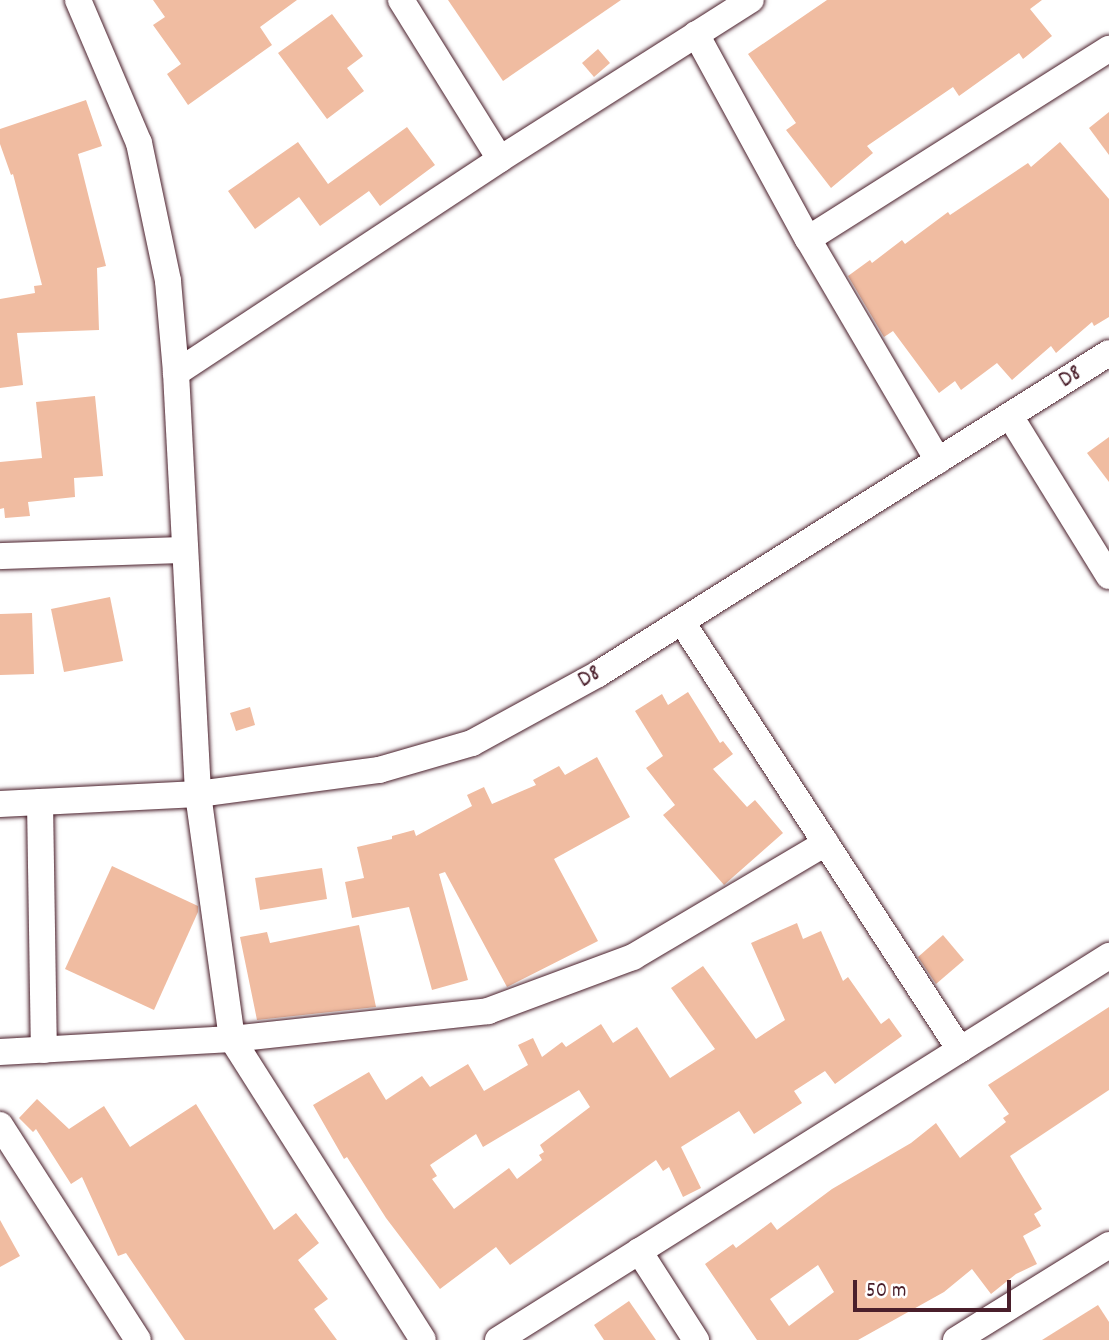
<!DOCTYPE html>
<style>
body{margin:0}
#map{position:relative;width:1109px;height:1340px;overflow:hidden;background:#fff;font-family:Dekko,sans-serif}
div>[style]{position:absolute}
.building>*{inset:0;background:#f0bca1}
.roads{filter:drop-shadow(0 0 2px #4a1f2b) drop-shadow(0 0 2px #4a1f2b)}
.minor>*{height:26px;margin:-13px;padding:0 13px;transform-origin:13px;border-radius:13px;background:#fff}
span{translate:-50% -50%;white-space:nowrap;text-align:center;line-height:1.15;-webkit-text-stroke:5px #fff;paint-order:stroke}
.street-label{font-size:24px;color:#4a1f2b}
.scale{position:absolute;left:853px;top:1280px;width:158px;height:32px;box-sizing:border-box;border:4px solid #4a1f2b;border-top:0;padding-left:9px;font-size:21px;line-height:24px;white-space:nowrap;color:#4a1f2b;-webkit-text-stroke:5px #fff;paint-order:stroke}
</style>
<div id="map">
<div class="building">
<i style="clip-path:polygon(153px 0,297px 0,260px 27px,272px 45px,188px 105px,167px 74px,181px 64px,153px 25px,165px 17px)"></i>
<i style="clip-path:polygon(448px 0,621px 0,503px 81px)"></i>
<i style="clip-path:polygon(827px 0,1042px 0,1030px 9px,1052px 36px,1023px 59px,1019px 53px,959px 96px,953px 87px,867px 146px,873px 153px,831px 188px,786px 130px,796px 123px,748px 54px)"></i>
<i style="clip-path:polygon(332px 14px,363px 56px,347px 68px,364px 91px,327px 119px,278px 53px)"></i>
<i style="clip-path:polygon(598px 49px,610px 63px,594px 77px,582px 63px)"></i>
<i style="clip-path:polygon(86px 100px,102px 146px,78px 154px,106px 266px,97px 268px,99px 330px,17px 333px,23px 385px,0 388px,0 299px,35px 293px,34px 286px,42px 285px,13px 174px,11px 175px,0 144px,0 129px)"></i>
<i style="clip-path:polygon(1109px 112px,1109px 155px,1089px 128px)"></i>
<i style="clip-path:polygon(407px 127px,435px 165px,380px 206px,369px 191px,320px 226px,299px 197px,255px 229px,228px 191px,298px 142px,328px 184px)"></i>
<i style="clip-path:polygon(1060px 142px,1109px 199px,1109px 317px,1094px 326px,1092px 322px,1056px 353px,1051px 346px,1012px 380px,997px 363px,961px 390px,955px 381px,939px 393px,893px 331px,884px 337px,848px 276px,870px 260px,872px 263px,902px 240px,905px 244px,948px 212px,950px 215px,1028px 163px,1031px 167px)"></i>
<i style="clip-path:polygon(95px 396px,103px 476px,74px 478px,75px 497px,28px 502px,30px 516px,5px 518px,4px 508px,0 509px,0 462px,42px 458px,36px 402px)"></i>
<i style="clip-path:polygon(1109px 437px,1109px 482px,1087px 453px)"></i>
<i style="clip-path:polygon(110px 597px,123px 661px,64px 672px,51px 609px)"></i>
<i style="clip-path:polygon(32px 613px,34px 674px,0 675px,0 614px)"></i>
<i style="clip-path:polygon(688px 692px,720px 743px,723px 741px,733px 754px,713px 769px,747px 807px,755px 800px,783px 833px,724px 885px,663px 815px,675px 805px,646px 768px,663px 756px,635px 711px,662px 694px,668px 705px)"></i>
<i style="clip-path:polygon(250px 707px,255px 725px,236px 731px,230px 713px)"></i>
<i style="clip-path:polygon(597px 757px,630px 817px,554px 859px,598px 941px,507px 987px,445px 872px,439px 874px,468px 980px,432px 990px,409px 907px,352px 918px,345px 882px,364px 878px,357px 847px,392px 839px,392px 836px,414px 830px,416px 836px,472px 806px,467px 795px,484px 787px,492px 804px,536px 785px,533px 780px,559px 766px,565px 775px)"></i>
<i style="clip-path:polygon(112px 866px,198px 906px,198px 912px,154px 1010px,65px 969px)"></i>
<i style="clip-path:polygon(322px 868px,327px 899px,260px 910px,255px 878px)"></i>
<i style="clip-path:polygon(evenodd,797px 923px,803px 939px,821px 931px,843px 981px,848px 977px,881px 1024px,889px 1018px,902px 1036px,835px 1084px,825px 1071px,794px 1091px,802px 1103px,754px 1134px,739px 1111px,681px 1147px,701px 1188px,683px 1197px,669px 1167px,663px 1171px,656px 1160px,510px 1265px,496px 1247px,440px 1289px,386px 1218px,347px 1157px,344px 1159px,313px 1105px,369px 1072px,386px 1100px,422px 1076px,430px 1087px,468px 1064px,484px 1091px,528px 1065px,518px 1045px,533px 1038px,542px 1057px,562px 1042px,566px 1047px,601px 1024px,613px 1043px,637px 1027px,670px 1078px,715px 1049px,671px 988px,703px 966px,756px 1039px,785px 1020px,751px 943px,797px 923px,579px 1090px,590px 1107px,540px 1145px,544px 1152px,539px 1155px,542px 1160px,517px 1179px,509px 1168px,454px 1209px,432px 1179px,437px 1176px,430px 1165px,476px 1134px,483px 1147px,579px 1090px)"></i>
<i style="clip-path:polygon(359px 925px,376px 1007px,257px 1020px,240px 937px,267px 932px,270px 943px)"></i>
<i style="clip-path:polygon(943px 935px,964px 960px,936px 984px,918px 957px)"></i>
<i style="clip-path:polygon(evenodd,1109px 1007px,1109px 1090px,1010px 1156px,1042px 1209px,1034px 1214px,1041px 1226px,1023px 1236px,1037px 1264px,1016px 1274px,991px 1294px,972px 1269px,944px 1292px,858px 1340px,757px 1340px,705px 1264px,733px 1244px,736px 1248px,771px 1222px,777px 1230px,832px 1189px,911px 1143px,936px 1123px,960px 1158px,1006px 1122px,1003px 1118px,1009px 1114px,988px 1085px,1109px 1007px,818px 1265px,834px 1292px,789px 1326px,770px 1299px,818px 1265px)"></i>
<i style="clip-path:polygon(37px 1099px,69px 1129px,104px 1106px,130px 1147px,196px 1104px,274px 1230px,296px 1213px,319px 1243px,298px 1260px,328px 1299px,314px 1309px,337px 1340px,185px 1340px,126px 1253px,118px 1256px,82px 1177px,71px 1184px,36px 1129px,33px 1132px,19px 1118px)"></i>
<i style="clip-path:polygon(0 1220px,20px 1256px,0 1267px)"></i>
<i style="clip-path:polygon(629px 1301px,656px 1340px,604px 1340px,594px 1325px)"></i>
<i style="clip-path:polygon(1098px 1305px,1109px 1322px,1109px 1340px,1042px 1340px)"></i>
</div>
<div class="roads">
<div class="minor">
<i style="left:78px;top:0;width:155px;rotate:66.9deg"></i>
<i style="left:139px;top:143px;width:141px;rotate:78.1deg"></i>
<i style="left:168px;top:281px;width:92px;rotate:85deg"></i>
<i style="left:176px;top:373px;width:422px;rotate:87deg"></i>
<i style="left:198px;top:794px;width:247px;rotate:82.1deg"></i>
<i style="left:232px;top:1039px;width:356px;rotate:57.6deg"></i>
<i style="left:401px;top:0;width:187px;rotate:58.1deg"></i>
<i style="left:696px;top:34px;width:234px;rotate:61.4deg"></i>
<i style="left:808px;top:239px;width:356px;rotate:-32.3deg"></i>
<i style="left:808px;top:239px;width:257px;rotate:59.6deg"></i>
<i style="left:176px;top:373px;width:388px;rotate:-33.4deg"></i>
<i style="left:500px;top:159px;width:297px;rotate:-32.4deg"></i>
<i style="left:1010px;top:416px;width:188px;rotate:58.3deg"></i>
<i style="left:0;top:556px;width:184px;rotate:-1.9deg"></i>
<i style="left:682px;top:622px;width:510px;rotate:56.99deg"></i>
<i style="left:40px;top:802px;width:248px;rotate:89.1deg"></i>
<i style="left:0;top:804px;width:198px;rotate:-2.9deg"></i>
<i style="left:198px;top:794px;width:183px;rotate:-7.6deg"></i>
<i style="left:379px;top:770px;width:97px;rotate:-16.2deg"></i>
<i style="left:472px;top:743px;width:144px;rotate:-28.7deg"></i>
<i style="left:598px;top:674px;width:603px;rotate:-32.14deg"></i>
<i style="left:0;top:1052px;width:232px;rotate:-3.2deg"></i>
<i style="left:232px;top:1039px;width:258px;rotate:-6.2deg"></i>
<i style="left:488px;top:1011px;width:155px;rotate:-20.4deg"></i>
<i style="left:633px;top:957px;width:224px;rotate:-30.6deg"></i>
<i style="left:0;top:1125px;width:255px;rotate:57.3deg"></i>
<i style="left:639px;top:1251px;width:106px;rotate:57.4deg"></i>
<i style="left:498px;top:1340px;width:722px;rotate:-32.15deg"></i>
<i style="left:956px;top:1340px;width:180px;rotate:-31.8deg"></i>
</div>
</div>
<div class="street-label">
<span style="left:1071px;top:378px;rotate:-32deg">D8</span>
<span style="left:590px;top:678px;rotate:-30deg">D8</span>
</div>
<div class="scale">50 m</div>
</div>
